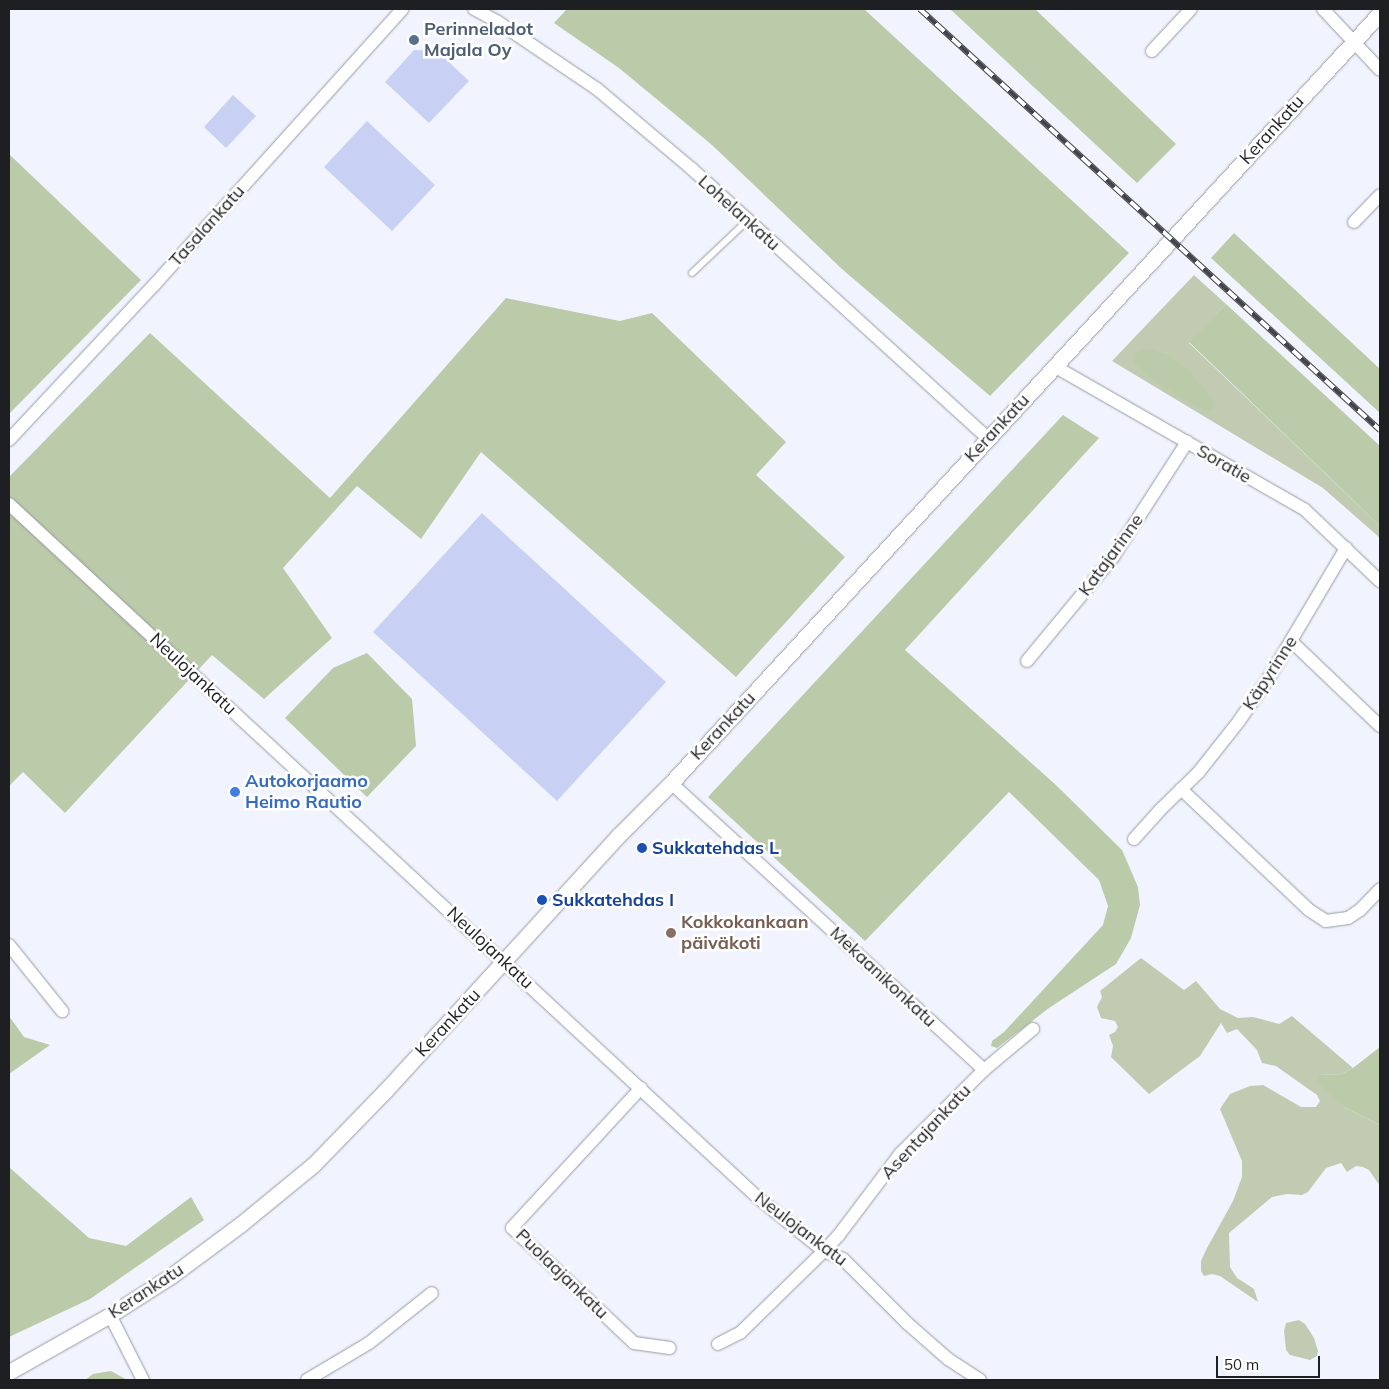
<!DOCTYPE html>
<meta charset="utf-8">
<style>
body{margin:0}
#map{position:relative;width:1389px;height:1389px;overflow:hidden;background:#f1f4fe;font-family:Mulish,sans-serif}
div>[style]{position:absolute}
.green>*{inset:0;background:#c0cbb2}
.forest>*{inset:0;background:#bbcaa8}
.building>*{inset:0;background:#c8d1f3}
.roads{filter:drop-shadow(0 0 1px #9799a3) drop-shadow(0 0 1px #9799a3)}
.service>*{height:6px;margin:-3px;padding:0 3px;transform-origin:3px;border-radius:3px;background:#fff}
.minor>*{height:12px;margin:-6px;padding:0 6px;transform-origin:6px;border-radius:6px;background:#fff}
.tertiary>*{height:15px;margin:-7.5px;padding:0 7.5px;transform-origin:7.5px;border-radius:7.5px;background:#fff}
.rail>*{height:5.5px;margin-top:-2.75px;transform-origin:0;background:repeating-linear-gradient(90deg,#fff 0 11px,#424449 0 22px);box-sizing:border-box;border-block:1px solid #424449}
.dots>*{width:14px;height:14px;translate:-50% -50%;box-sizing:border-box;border:2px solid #fff;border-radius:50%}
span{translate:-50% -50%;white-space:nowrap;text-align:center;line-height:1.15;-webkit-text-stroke:5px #fff;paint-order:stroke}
.service-label{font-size:18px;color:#4e5e75;font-weight:700}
.left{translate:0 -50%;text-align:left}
.street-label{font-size:18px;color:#1e1f23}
.shop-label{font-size:18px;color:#366cbe;font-weight:700}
.transit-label{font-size:18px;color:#164399;font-weight:700}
.education-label{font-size:18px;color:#785e54;font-weight:700}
.frame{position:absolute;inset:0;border:10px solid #1e1f23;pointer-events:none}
.scale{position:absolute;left:1216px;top:1356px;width:104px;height:22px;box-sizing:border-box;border:2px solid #1e1f23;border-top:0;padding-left:6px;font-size:15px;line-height:18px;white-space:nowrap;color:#1e1f23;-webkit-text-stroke:4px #fff;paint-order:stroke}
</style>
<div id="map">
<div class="green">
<i style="clip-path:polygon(1194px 275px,1226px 304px,1189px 343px,1380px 526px,1380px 538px,1323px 488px,1112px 361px)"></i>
<i style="clip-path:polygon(1141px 958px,1184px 990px,1196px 981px,1220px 1009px,1238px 1018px,1253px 1017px,1279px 1024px,1292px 1016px,1353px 1068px,1342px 1074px,1319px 1075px,1344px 1107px,1380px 1125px,1380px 1186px,1369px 1170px,1363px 1167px,1356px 1166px,1347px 1172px,1341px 1163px,1326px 1168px,1308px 1192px,1302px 1195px,1287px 1194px,1272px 1197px,1229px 1233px,1230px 1267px,1237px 1278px,1254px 1289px,1258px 1302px,1220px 1276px,1212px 1274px,1204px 1276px,1201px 1271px,1201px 1261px,1207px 1248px,1233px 1201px,1242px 1177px,1242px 1161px,1220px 1109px,1230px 1094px,1250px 1086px,1263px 1085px,1301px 1107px,1316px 1107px,1320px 1101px,1317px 1095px,1276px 1066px,1262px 1063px,1257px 1050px,1237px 1029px,1227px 1033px,1221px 1023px,1200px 1056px,1149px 1094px,1111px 1057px,1113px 1046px,1109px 1035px,1115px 1032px,1118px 1027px,1115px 1021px,1101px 1018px,1097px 1007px,1102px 997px,1100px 991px)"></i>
<i style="clip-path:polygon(1299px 1320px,1305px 1324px,1314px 1338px,1318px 1351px,1317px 1356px,1310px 1360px,1290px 1355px,1286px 1350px,1284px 1331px,1286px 1323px)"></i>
</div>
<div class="forest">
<i style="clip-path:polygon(567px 9px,864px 9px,1129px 253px,990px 396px,842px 269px,712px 145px,619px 68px,554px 23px)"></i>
<i style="clip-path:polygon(950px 9px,1035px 9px,1176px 144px,1137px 183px)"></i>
<i style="clip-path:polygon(9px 154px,141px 280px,9px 414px)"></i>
<i style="clip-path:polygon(1234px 233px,1380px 369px,1380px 413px,1211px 258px)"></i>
<i style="clip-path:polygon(506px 298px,620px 321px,652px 313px,786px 442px,756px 475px,845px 557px,736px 677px,481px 452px,421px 539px,357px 486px,283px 568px,332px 638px,264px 699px,212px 655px,65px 813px,23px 772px,9px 786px,9px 477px,150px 333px,330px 498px)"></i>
<i style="clip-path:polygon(1226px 304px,1380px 446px,1380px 526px,1189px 342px)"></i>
<i style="clip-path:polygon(1145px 348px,1169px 355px,1188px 370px,1213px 399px,1215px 409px,1207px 411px,1183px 399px,1146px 375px,1134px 362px,1135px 353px)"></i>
<i style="clip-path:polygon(1063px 415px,1099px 438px,905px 650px,1057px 786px,1122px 850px,1138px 887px,1140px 905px,1131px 938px,1116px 964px,1049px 1008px,997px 1048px,991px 1046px,992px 1041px,1004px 1032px,1103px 925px,1108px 906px,1099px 880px,1009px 792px,865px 941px,708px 797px)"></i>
<i style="clip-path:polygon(367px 653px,412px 699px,416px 746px,367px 797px,285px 718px,333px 668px)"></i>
<i style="clip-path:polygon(9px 1016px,24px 1037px,50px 1045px,9px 1074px)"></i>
<i style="clip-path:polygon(1380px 1047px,1380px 1125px,1344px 1107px,1316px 1081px,1319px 1075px,1342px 1074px,1353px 1068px)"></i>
<i style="clip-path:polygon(9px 1167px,89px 1238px,126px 1246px,191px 1197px,204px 1220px,90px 1299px,9px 1337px)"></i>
<i style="clip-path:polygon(111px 1371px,127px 1380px,85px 1380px,93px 1374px)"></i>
</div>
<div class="building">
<i style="clip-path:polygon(414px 50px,437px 51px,469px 81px,429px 123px,385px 82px)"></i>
<i style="clip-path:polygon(233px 95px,256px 116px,226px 148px,204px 127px)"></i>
<i style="clip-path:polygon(367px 121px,435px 185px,392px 231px,324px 167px)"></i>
<i style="clip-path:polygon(482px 513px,666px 682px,557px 801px,373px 632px)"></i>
</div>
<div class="roads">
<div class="service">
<i style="left:692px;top:273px;width:77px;rotate:-43.4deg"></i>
</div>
<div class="minor">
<i style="left:474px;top:9px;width:27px;rotate:28deg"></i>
<i style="left:498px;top:22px;width:120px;rotate:34.1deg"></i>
<i style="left:597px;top:89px;width:124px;rotate:40.1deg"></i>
<i style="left:692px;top:169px;width:400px;rotate:42.3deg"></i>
<i style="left:1323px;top:9px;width:83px;rotate:46.9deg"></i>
<i style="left:1152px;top:51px;width:57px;rotate:-47.1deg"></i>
<i style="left:1354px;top:222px;width:37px;rotate:-46deg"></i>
<i style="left:1054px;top:366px;width:288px;rotate:29.8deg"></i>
<i style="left:1304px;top:509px;width:105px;rotate:43.5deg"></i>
<i style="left:9px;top:440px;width:214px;rotate:-46.9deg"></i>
<i style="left:155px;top:284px;width:370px;rotate:-48deg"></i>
<i style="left:9px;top:504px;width:1020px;rotate:42.81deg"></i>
<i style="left:757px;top:1197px;width:86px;rotate:38.9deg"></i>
<i style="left:824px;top:1251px;width:21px;rotate:23deg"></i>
<i style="left:843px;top:1259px;width:91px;rotate:45deg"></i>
<i style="left:907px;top:1323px;width:55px;rotate:41.3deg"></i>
<i style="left:948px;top:1359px;width:38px;rotate:33deg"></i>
<i style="left:1291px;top:641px;width:123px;rotate:43.7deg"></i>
<i style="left:1027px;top:661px;width:135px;rotate:-50.4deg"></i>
<i style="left:1113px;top:557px;width:137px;rotate:-57.2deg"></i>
<i style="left:671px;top:783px;width:425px;rotate:42.5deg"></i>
<i style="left:1181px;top:789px;width:176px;rotate:43.4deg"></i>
<i style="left:1309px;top:910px;width:20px;rotate:33deg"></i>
<i style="left:1326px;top:921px;width:22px;rotate:-8deg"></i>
<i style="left:1348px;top:918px;width:14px;rotate:-34deg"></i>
<i style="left:1360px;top:910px;width:29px;rotate:-46deg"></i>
<i style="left:1134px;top:839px;width:38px;rotate:-48deg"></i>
<i style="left:1159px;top:811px;width:54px;rotate:-44.3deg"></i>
<i style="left:1198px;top:773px;width:66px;rotate:-51.7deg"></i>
<i style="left:1239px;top:721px;width:55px;rotate:-55.4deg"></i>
<i style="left:1270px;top:676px;width:149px;rotate:-59.3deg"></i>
<i style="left:9px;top:945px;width:85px;rotate:51.2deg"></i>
<i style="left:641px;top:1088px;width:190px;rotate:132.7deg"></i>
<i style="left:512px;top:1228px;width:168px;rotate:43.3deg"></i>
<i style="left:634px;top:1343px;width:36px;rotate:8deg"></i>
<i style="left:110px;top:1315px;width:73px;rotate:63.1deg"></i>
<i style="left:718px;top:1344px;width:25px;rotate:-27deg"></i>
<i style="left:740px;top:1333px;width:117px;rotate:-44.3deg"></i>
<i style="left:824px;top:1251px;width:21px;rotate:-47deg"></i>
<i style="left:838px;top:1236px;width:103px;rotate:-52.9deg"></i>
<i style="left:900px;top:1154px;width:119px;rotate:-45deg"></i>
<i style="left:984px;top:1070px;width:64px;rotate:-39.9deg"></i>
<i style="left:307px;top:1380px;width:72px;rotate:-30.8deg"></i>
<i style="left:369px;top:1343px;width:80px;rotate:-38.4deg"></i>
</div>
<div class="tertiary">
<i style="left:9px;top:1372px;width:116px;rotate:-29.4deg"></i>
<i style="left:110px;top:1315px;width:72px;rotate:-32.6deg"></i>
<i style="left:171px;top:1276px;width:87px;rotate:-36.6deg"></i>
<i style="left:241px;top:1224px;width:94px;rotate:-39.4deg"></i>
<i style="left:314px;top:1164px;width:103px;rotate:-45.8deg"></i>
<i style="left:386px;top:1090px;width:344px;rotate:-47.6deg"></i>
<i style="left:618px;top:836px;width:75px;rotate:-45deg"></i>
<i style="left:671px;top:783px;width:1047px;rotate:-47.36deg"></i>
</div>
</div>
<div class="rail">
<i style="left:920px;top:9px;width:624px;rotate:42.47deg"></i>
</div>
<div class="dots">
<i style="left:414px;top:40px;background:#5c6f8a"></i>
<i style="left:235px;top:792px;background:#3f7fe0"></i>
<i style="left:642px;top:848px;background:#1a4fb4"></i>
<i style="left:542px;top:900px;background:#1a4fb4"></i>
<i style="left:671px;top:933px;background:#8d6e63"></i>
</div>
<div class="service-label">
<span class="left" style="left:424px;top:40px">Perinneladot<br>Majala Oy</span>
</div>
<div class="street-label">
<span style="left:1272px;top:130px;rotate:-48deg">Kerankatu</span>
<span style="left:739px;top:213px;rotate:42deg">Lohelankatu</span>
<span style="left:207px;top:226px;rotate:-48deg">Tasalankatu</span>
<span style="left:997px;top:428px;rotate:-47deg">Kerankatu</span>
<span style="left:1224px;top:464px;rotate:30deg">Soratie</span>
<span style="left:1111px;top:555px;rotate:-54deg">Katajarinne</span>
<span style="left:1270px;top:673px;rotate:-57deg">Käpyrinne</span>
<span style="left:193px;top:674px;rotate:43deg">Neulojankatu</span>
<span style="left:723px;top:726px;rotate:-47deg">Kerankatu</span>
<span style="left:490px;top:948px;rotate:43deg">Neulojankatu</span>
<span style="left:883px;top:977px;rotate:43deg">Mekaanikonkatu</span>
<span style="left:448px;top:1023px;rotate:-47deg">Kerankatu</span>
<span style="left:926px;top:1132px;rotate:-47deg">Asentajankatu</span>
<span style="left:801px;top:1229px;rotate:37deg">Neulojankatu</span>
<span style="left:562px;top:1274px;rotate:44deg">Puolaajankatu</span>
<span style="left:146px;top:1291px;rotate:-33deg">Kerankatu</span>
</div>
<div class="shop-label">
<span class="left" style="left:245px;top:792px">Autokorjaamo<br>Heimo Rautio</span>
</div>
<div class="transit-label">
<span class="left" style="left:652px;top:848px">Sukkatehdas L</span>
<span class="left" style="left:552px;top:900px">Sukkatehdas I</span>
</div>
<div class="education-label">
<span class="left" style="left:681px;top:933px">Kokkokankaan<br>päiväkoti</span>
</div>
<div class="frame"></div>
<div class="scale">50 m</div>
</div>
